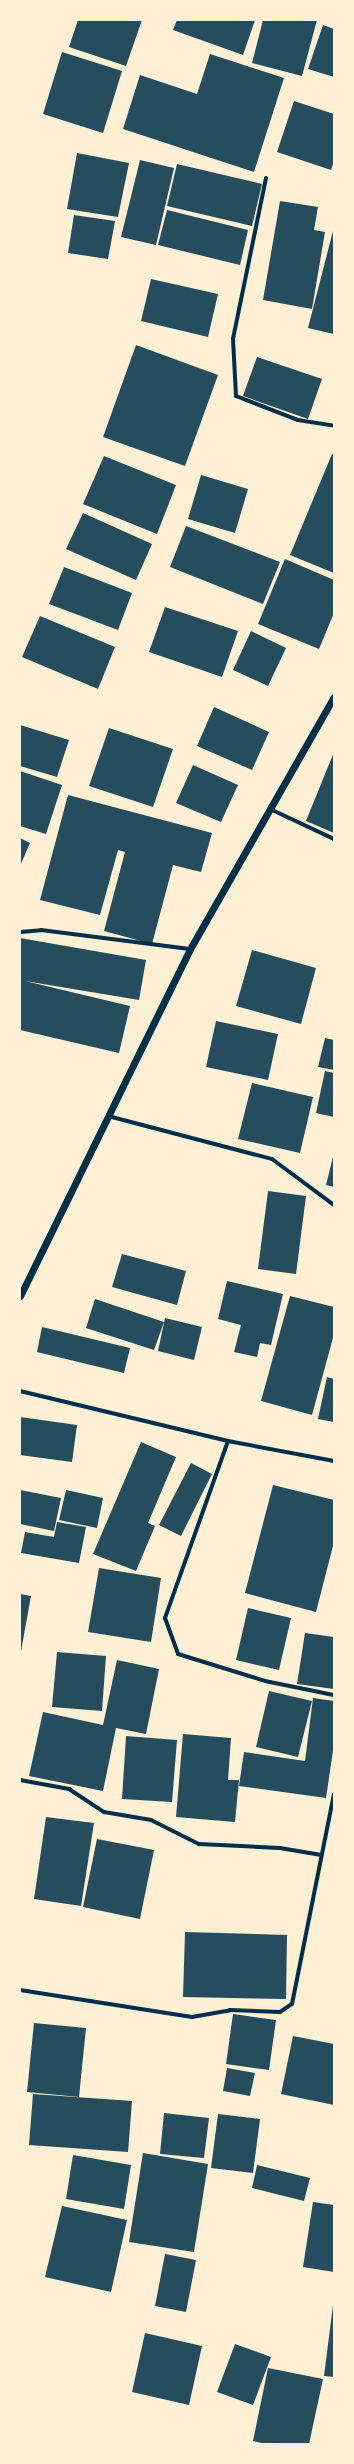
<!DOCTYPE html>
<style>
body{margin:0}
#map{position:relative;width:354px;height:2464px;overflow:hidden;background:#fdf0d5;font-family:"Nunito Sans",sans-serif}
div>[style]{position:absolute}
.building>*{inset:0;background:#264d5e}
.minor>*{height:4px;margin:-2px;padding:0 2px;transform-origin:2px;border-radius:2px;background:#003049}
.tertiary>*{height:7px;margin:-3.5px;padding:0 3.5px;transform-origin:3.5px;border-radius:3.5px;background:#003049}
span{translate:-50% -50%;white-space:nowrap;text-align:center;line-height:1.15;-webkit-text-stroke:4px #fdf0d5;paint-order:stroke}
.frame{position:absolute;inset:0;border:21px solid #fdf0d5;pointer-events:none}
</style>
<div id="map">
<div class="building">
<i style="clip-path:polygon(78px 20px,142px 20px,126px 66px,69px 47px)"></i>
<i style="clip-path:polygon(177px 20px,255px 20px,243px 55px,173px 30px)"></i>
<i style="clip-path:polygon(263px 20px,317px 20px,302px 76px,252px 63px)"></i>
<i style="clip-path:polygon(323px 25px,334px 29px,334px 77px,308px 69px)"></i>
<i style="clip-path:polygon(62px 52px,122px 71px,103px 133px,43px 114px)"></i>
<i style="clip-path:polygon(210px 54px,284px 78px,254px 172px,123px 129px,140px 75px,197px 94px)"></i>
<i style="clip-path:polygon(294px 101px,334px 114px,334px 161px,331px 170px,277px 152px)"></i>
<i style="clip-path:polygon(77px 153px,129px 163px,118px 217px,67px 209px)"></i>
<i style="clip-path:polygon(140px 160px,174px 168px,156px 245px,121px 237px)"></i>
<i style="clip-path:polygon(177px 164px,262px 184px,252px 226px,167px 206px)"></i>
<i style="clip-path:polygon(280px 201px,318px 207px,314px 230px,325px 232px,312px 309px,263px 300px)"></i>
<i style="clip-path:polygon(167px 210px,248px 230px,240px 265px,158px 245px)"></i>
<i style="clip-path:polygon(74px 215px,115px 221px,108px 259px,68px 253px)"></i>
<i style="clip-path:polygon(333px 231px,334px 231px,334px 334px,308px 328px)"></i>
<i style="clip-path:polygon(151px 279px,218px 294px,208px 337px,141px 321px)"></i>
<i style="clip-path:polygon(136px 345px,218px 375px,185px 466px,103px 437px)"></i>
<i style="clip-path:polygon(257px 357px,322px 379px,308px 419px,243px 396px)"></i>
<i style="clip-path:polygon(332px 454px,334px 455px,334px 573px,290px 555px)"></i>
<i style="clip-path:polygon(104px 456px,176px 485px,157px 534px,83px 504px)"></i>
<i style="clip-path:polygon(201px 475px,248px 489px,235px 533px,188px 519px)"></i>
<i style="clip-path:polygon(83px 513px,152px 544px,136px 580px,66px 549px)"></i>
<i style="clip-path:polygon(186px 526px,280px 562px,263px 604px,170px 567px)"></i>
<i style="clip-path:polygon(285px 559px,334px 580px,334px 613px,319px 649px,258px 624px)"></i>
<i style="clip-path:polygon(64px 567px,132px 593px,118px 630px,49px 604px)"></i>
<i style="clip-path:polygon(165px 607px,238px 631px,222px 677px,149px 652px)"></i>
<i style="clip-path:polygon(40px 616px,115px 647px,98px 689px,22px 657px)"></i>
<i style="clip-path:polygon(251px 631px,286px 648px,268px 686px,233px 670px)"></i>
<i style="clip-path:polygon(214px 707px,269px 732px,252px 770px,197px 746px)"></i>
<i style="clip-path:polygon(20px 725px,69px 740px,57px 777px,20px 766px)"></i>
<i style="clip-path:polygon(109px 728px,173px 749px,153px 807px,89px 786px)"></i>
<i style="clip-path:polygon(334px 752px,334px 833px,306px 821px)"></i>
<i style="clip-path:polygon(193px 765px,238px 785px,221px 822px,176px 803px)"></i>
<i style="clip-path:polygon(20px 771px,62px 785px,46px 834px,20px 826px)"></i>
<i style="clip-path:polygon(68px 795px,212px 833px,201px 872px,173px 865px,152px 944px,104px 931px,125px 852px,118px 850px,100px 915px,40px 900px)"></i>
<i style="clip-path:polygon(20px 838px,30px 843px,20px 866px)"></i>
<i style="clip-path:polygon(20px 938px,146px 960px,139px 1000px,25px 981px,130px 1006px,119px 1053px,20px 1030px)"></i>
<i style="clip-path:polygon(252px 950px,316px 968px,301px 1024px,236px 1006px)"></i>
<i style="clip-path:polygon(216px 1021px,278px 1034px,268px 1080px,206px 1067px)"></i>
<i style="clip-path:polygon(325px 1038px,334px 1040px,334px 1070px,318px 1067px)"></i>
<i style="clip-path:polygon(325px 1071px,334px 1073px,334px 1117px,316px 1113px)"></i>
<i style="clip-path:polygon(252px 1083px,313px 1097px,300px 1153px,238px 1139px)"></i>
<i style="clip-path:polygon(334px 1153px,334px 1187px,326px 1185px)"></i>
<i style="clip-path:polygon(268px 1191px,306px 1196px,296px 1274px,258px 1269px)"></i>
<i style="clip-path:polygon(122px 1254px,186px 1271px,177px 1305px,112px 1287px)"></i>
<i style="clip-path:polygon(227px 1281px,283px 1294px,271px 1345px,260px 1343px,257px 1357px,234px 1352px,241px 1325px,218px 1319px)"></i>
<i style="clip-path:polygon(290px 1296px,334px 1307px,334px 1334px,312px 1415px,261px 1401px)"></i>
<i style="clip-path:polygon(95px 1299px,164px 1322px,154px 1350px,86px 1328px)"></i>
<i style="clip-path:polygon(165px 1318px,202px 1327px,194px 1360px,158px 1351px)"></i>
<i style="clip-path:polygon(42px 1327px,130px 1348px,124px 1373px,37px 1352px)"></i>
<i style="clip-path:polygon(327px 1377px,334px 1379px,334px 1422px,318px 1419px)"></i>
<i style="clip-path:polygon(20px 1417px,77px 1425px,72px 1462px,20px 1455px)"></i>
<i style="clip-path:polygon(141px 1442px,176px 1457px,148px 1523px,155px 1526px,136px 1571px,93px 1554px)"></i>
<i style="clip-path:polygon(191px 1463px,212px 1474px,181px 1536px,159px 1525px)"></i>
<i style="clip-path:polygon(273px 1485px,334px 1500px,334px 1542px,316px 1612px,245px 1593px)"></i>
<i style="clip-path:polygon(20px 1490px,61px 1498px,54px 1531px,20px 1524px)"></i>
<i style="clip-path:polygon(66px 1490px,103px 1498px,97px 1528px,59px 1520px)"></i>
<i style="clip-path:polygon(57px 1522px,86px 1527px,79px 1563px,21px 1553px,25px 1532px,54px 1537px)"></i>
<i style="clip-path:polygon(99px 1568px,161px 1578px,151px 1642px,88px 1632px)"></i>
<i style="clip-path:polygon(20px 1594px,31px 1596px,21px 1651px,20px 1651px)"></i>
<i style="clip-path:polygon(248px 1608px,291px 1618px,279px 1670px,236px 1660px)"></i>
<i style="clip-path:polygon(305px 1633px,334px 1637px,334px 1689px,297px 1684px)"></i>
<i style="clip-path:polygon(57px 1652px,106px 1656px,102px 1711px,52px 1707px)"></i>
<i style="clip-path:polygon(117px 1660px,159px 1669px,146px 1734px,116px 1728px,103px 1791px,29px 1776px,43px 1712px,103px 1725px)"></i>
<i style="clip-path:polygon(269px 1691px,312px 1701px,298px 1757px,256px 1747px)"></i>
<i style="clip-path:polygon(313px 1698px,334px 1701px,334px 1744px,326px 1798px,239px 1786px,244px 1752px,305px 1761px)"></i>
<i style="clip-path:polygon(183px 1734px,231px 1738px,228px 1780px,239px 1780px,235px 1822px,176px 1817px)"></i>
<i style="clip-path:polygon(126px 1736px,177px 1740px,172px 1802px,122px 1799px)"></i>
<i style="clip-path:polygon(46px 1817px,94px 1823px,81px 1906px,34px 1899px)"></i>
<i style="clip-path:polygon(97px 1839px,154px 1850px,140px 1919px,83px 1907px)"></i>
<i style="clip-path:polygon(185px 1932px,287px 1935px,286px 1999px,183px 1997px)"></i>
<i style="clip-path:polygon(233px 2014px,276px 2020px,269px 2070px,226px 2064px)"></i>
<i style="clip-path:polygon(34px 2023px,86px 2028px,79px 2097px,27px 2092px)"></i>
<i style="clip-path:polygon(293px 2036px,334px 2044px,334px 2105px,281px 2094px)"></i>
<i style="clip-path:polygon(227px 2068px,255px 2073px,250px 2096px,223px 2091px)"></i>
<i style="clip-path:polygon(33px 2094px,132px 2101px,128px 2152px,29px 2145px)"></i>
<i style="clip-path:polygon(164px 2113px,209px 2118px,204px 2158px,160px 2154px)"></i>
<i style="clip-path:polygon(218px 2114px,260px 2119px,253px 2173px,211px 2168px)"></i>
<i style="clip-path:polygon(143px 2153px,208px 2164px,194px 2252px,129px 2242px)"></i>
<i style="clip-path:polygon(73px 2155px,131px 2165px,124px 2209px,66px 2199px)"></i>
<i style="clip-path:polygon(257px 2165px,310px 2178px,304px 2201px,252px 2188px)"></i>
<i style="clip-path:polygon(313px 2202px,334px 2205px,334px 2272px,303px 2267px)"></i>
<i style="clip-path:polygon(62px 2206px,127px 2220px,111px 2292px,45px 2277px)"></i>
<i style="clip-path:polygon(165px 2254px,196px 2260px,186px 2312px,155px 2306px)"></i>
<i style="clip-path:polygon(333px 2305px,334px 2305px,334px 2377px,324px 2376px)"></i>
<i style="clip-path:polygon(145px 2333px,202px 2346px,189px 2405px,132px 2392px)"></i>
<i style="clip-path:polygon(235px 2344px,271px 2357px,253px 2405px,217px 2392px)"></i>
<i style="clip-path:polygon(268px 2368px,323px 2379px,309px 2444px,266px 2444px,253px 2441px)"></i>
</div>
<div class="minor">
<i style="left:266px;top:178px;width:164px;rotate:101.6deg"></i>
<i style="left:233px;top:339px;width:57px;rotate:87deg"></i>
<i style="left:236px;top:396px;width:66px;rotate:21.2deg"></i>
<i style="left:298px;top:420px;width:36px;rotate:9deg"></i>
<i style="left:270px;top:809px;width:71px;rotate:25.1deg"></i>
<i style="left:20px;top:932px;width:21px;rotate:-5deg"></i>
<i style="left:41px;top:930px;width:150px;rotate:7.3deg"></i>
<i style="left:108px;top:1116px;width:170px;rotate:14.7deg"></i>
<i style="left:272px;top:1159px;width:77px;rotate:36.6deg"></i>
<i style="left:20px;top:1391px;width:214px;rotate:13.5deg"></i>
<i style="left:228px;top:1441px;width:108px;rotate:10.7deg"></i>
<i style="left:228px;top:1441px;width:188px;rotate:109.6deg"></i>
<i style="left:165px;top:1618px;width:38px;rotate:70deg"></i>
<i style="left:178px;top:1654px;width:91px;rotate:17.2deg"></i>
<i style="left:265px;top:1681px;width:70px;rotate:11.5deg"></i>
<i style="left:20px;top:1780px;width:50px;rotate:10.4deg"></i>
<i style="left:69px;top:1789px;width:42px;rotate:33.3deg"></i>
<i style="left:104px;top:1812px;width:48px;rotate:9.7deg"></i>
<i style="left:151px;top:1820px;width:54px;rotate:26.6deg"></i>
<i style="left:199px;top:1844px;width:81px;rotate:2.8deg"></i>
<i style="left:280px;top:1848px;width:42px;rotate:9.7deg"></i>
<i style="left:20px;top:1990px;width:174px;rotate:8.9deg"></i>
<i style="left:192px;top:2017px;width:39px;rotate:-10deg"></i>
<i style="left:230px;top:2010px;width:50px;rotate:2.3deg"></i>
<i style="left:280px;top:2012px;width:14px;rotate:-34deg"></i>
<i style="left:292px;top:2004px;width:214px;rotate:-78.7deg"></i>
</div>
<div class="tertiary">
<i style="left:20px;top:1296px;width:386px;rotate:-63.9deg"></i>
<i style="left:190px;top:949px;width:290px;rotate:-60.3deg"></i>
</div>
<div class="frame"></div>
</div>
